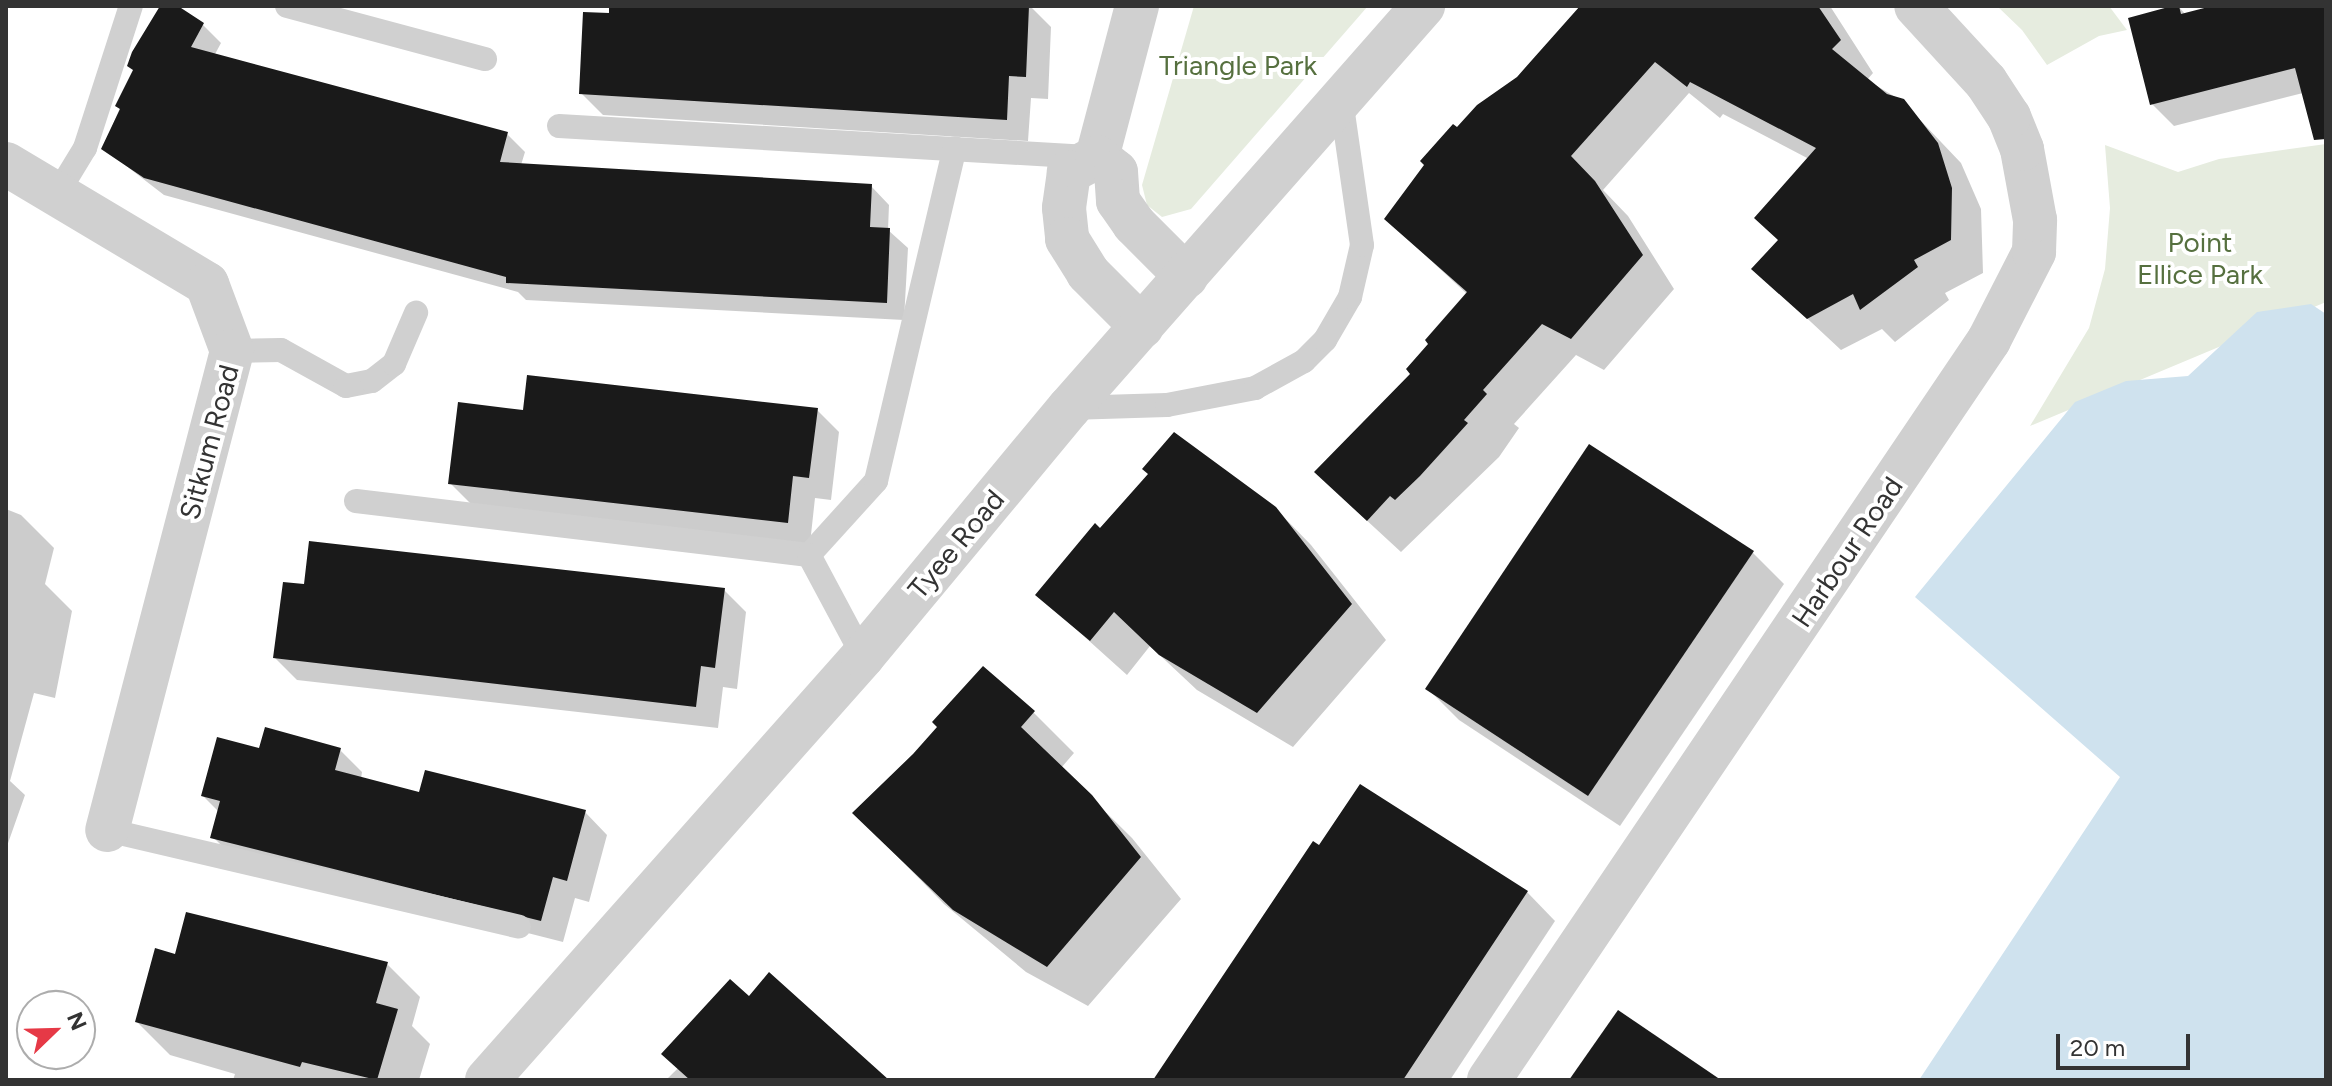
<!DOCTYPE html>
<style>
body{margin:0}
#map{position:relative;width:2332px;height:1086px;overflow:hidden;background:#fff;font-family:Figtree,sans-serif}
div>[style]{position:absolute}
.green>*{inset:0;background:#e6ecdf}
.water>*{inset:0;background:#cfe2ee}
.shadow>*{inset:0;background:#0003}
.building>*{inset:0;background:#1a1a1a}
.service>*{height:24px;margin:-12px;padding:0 12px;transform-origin:12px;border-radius:12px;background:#d0d0d0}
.minor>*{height:44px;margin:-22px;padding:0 22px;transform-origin:22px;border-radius:22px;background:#d0d0d0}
.tertiary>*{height:44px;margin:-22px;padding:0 22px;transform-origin:22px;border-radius:22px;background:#d0d0d0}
span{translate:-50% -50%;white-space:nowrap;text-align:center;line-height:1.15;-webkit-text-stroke:8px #fff;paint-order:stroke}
.park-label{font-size:28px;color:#56703f}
.street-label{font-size:28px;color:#333}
.frame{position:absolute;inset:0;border:8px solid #333;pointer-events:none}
.north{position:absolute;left:16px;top:990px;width:80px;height:80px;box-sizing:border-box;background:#fff;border:2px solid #adadad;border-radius:50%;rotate:67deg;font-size:22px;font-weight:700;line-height:32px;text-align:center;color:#333}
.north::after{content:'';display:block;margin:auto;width:28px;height:36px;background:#e63946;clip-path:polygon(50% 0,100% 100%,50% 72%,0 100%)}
.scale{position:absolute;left:2056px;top:1034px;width:134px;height:36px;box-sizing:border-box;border:4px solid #333;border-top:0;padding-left:10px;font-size:24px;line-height:28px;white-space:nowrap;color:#333;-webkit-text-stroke:6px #fff;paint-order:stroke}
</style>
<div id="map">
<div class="green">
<i style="clip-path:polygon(1194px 6px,1368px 6px,1191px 209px,1162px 217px,1147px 205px,1142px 185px)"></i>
<i style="clip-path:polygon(1997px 6px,2109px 6px,2127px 30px,2099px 36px,2047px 65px,2022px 30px)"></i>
<i style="clip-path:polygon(2326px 144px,2326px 302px,2030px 426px,2089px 328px,2105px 269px,2110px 208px,2105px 145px,2178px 172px,2219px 159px)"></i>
</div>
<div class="water">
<i style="clip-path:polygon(2311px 304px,2326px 314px,2326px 1080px,1919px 1080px,2120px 777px,1915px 597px,2075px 402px,2126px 381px,2188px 376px,2257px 312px)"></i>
</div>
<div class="shadow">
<i style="clip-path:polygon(163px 6px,174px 6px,203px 25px,221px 43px,214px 56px,507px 134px,525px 152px,521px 165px,871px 186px,889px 205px,888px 230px,908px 248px,904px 320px,526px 300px,518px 292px,164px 195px,103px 148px)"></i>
<i style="clip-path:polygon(611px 6px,1030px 6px,1051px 27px,1048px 99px,1031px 98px,1028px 141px,603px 115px,581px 93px)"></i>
<i style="clip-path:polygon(1582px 6px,1830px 6px,1873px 73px,1867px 80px,1902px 101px,1961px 163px,1981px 209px,1983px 273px,1945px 293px,1949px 300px,1895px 342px,1882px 329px,1841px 350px,1754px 269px,1779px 241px,1809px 159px,1723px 114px,1720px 118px,1689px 93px,1603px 190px,1628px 216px,1674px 289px,1604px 370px,1576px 355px,1514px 424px,1519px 428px,1499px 457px,1401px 552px,1350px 505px,1413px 374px,1467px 294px,1386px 219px,1457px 130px,1518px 79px)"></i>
<i style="clip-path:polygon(2178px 6px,2186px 15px,2220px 6px,2326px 6px,2326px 109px,2307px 92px,2174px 126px,2152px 104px)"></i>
<i style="clip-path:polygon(817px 410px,839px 432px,831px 500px,815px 498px,810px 544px,472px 505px,450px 483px,524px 412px)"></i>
<i style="clip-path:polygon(1589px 447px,1753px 553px,1784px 584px,1620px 826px,1459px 720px,1428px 689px)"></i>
<i style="clip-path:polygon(1150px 474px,1275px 508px,1311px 545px,1386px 640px,1293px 747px,1197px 690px,1150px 646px,1127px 675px,1038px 595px)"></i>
<i style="clip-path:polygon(6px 509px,21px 515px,54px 548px,45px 584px,72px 611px,55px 698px,34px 693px,10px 781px,25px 795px,6px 849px)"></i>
<i style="clip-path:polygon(724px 590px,746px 612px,737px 689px,723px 687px,718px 728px,297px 680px,275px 658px)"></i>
<i style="clip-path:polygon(1033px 712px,1074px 753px,1061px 768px,1132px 838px,1181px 899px,1088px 1006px,1026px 972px,944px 904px,855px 813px)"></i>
<i style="clip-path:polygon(340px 750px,362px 772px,361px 779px,420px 795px,585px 812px,607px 835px,589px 902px,575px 898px,563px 942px,235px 859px,213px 837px,219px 812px,203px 796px,261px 751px)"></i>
<i style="clip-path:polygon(1319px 848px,1527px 892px,1555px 921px,1450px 1080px,1156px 1080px)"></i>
<i style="clip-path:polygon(176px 956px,387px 964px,420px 997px,412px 1026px,430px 1044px,419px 1080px,233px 1080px,235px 1074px,170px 1055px,137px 1022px)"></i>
<i style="clip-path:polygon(749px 998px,886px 1080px,666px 1080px)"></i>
</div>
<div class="building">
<i style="clip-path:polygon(160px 6px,178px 6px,204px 23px,191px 47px,508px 132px,500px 162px,872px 184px,870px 227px,890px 228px,887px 303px,506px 283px,506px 277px,144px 178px,101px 149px,120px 109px,115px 106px,133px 70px,127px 66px,132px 52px)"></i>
<i style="clip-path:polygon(609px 6px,1029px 6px,1026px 77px,1009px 76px,1007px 120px,579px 94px,583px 12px,609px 13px)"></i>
<i style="clip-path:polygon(1580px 6px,1818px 6px,1841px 40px,1832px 49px,1887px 94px,1904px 99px,1938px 143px,1952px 188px,1951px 240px,1914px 260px,1918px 267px,1860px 310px,1853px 294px,1807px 319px,1751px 269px,1778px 240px,1754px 218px,1816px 148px,1690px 82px,1687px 87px,1655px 62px,1571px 156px,1595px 181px,1643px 255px,1571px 339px,1542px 324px,1483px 390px,1487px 394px,1464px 420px,1468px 423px,1420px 476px,1395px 500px,1390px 496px,1367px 521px,1314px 472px,1410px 374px,1406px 369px,1428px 344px,1425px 340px,1467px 292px,1384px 219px,1424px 165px,1420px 161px,1453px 124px,1457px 127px,1477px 105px,1517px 77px)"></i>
<i style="clip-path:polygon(2172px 6px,2179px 6px,2181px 14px,2212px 6px,2326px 6px,2326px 139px,2314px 140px,2295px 68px,2150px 105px,2128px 18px)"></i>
<i style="clip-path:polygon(527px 375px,818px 408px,809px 478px,793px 476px,788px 523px,448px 484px,458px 402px,523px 410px)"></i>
<i style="clip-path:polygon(1174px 432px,1276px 507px,1352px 604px,1257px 713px,1159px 655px,1114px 612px,1090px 641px,1035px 595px,1095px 523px,1100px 528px,1148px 474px,1142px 469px)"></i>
<i style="clip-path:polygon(1589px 444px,1754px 551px,1588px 796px,1425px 689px)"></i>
<i style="clip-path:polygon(309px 541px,725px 588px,715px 668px,701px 666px,696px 707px,273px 658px,283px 582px,304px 584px)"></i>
<i style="clip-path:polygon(983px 666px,1035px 711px,1021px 727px,1092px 795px,1141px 857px,1047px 967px,953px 910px,852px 813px,913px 754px,937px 727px,932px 722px)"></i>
<i style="clip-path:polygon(265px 727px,341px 748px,335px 770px,419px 792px,425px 770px,586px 810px,567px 881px,553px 877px,541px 921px,210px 838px,220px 801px,201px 796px,217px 737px,259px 748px)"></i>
<i style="clip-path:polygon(1360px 784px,1528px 891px,1403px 1080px,1153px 1080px,1313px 841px,1319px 845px)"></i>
<i style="clip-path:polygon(186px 912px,388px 962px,376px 1003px,398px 1009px,377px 1080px,302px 1062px,300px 1067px,135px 1022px,155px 948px,175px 954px)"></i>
<i style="clip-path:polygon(769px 972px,889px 1080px,690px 1080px,661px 1054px,730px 979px,749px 996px)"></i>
<i style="clip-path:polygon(1618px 1010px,1721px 1080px,1569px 1080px)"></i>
</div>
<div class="service">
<i style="left:287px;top:6px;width:205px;rotate:15deg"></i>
<i style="left:559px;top:126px;width:530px;rotate:3.35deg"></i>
<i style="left:57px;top:194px;width:54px;rotate:-58.7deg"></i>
<i style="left:85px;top:148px;width:149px;rotate:-72.1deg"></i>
<i style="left:232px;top:351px;width:49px;rotate:-1.2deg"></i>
<i style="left:281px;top:350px;width:74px;rotate:29deg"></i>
<i style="left:346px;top:386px;width:26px;rotate:-11deg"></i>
<i style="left:372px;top:381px;width:28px;rotate:-38deg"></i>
<i style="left:394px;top:364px;width:56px;rotate:-66.7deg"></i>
<i style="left:1069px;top:408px;width:98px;rotate:-1.8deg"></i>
<i style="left:1167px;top:405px;width:90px;rotate:-10.9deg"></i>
<i style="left:1255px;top:388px;width:56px;rotate:-28.9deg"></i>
<i style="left:1304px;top:361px;width:30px;rotate:-45deg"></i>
<i style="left:1325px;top:340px;width:50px;rotate:-59.8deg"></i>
<i style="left:1350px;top:297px;width:53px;rotate:-77deg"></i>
<i style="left:1362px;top:245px;width:147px;rotate:-98.2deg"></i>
<i style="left:356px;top:501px;width:456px;rotate:6.8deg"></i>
<i style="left:809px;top:555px;width:100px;rotate:-47.8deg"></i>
<i style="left:876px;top:481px;width:342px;rotate:-76.7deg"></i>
<i style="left:809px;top:555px;width:115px;rotate:61.9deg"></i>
<i style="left:107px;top:830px;width:423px;rotate:13.2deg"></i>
</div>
<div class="minor">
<i style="left:1137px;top:6px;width:156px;rotate:104.8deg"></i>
<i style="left:1097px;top:157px;width:32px;rotate:152deg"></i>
<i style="left:1069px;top:172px;width:36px;rotate:98deg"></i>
<i style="left:1064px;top:208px;width:31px;rotate:84deg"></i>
<i style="left:1067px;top:239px;width:40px;rotate:58deg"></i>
<i style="left:1088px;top:273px;width:76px;rotate:45deg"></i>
<i style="left:1097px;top:157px;width:24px;rotate:38deg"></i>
<i style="left:1116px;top:172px;width:29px;rotate:86deg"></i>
<i style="left:1118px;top:201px;width:28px;rotate:55deg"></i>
<i style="left:1134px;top:224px;width:74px;rotate:45deg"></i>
<i style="left:6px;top:164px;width:234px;rotate:30.8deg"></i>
<i style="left:207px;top:284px;width:72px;rotate:69.5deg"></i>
<i style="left:232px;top:351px;width:495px;rotate:104.6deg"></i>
<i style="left:1489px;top:1080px;width:893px;rotate:-55.95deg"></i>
<i style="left:1989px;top:340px;width:99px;rotate:-62.9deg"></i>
<i style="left:2034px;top:252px;width:32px;rotate:-88deg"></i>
<i style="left:2035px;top:220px;width:72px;rotate:-100.4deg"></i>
<i style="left:2022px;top:149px;width:35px;rotate:-112deg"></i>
<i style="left:2009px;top:117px;width:42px;rotate:-123.3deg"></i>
<i style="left:1986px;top:82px;width:103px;rotate:-132.6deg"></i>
</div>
<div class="tertiary">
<i style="left:487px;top:1080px;width:567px;rotate:-48.43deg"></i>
<i style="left:863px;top:656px;width:322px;rotate:-50.3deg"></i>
<i style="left:1069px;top:408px;width:536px;rotate:-48.63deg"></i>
</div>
<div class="park-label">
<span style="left:1238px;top:65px">Triangle Park</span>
<span style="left:2200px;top:258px">Point<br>Ellice Park</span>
</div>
<div class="street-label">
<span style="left:209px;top:442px;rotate:-75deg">Sitkum Road</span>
<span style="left:956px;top:544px;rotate:-50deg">Tyee Road</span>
<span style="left:1847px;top:552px;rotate:-56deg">Harbour Road</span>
</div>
<div class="frame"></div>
<div class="north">N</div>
<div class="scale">20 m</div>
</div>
